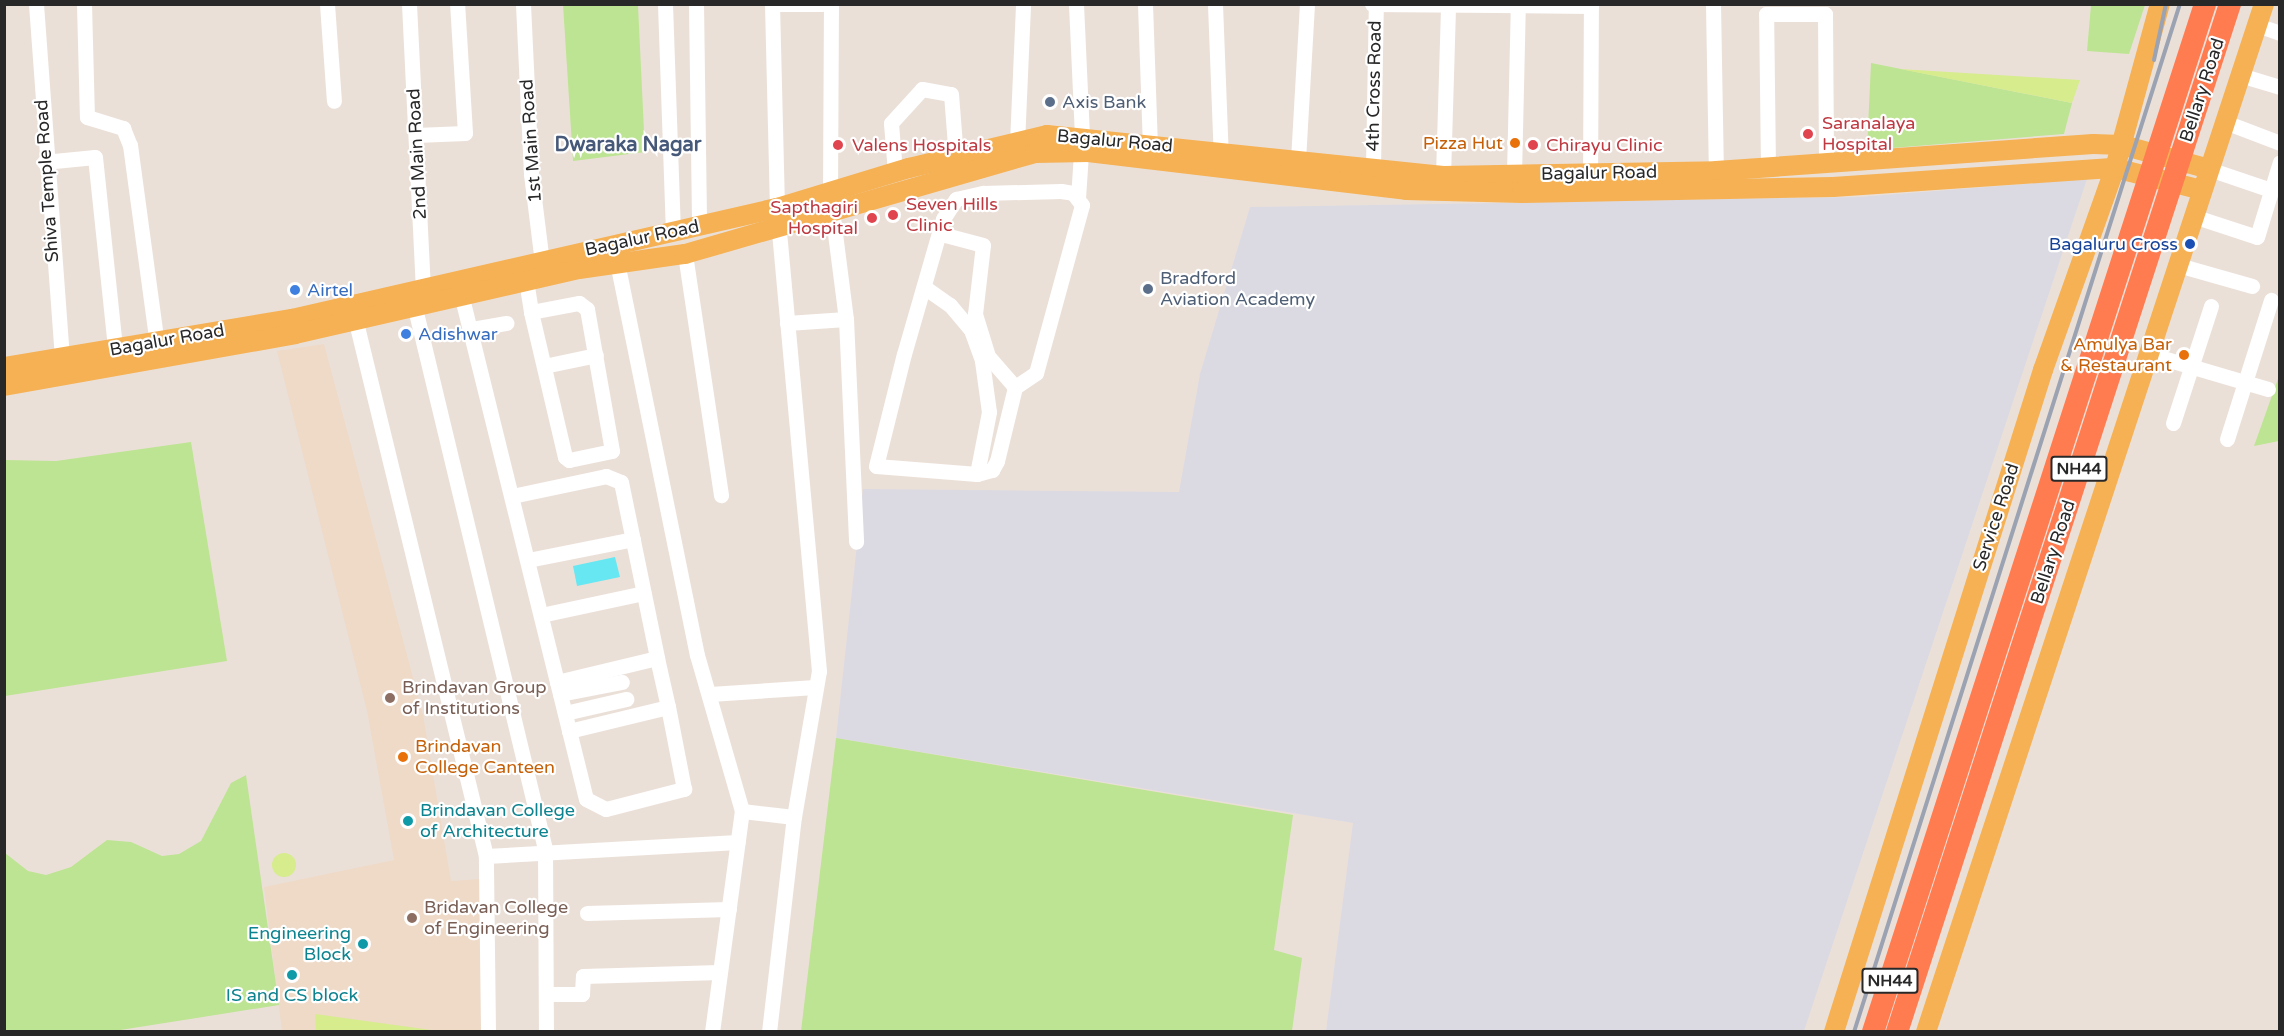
<!DOCTYPE html>
<style>
body{margin:0}
#map{position:relative;width:2284px;height:1036px;overflow:hidden;background:#ebe0d8;font-family:"Varela Round",sans-serif}
div>[style]{position:absolute}
.industrial>*{inset:0;background:#dbdae3}
.education>*{inset:0;background:#eedac7}
.green>*{inset:0;background:#bde492}
.pitch>*{inset:0;background:#d6ec8d}
.round{border-radius:50%}
.water>*{inset:0;background:#66e7f2}
.minor>*{height:15px;margin:-7.5px;padding:0 7.5px;transform-origin:7.5px;border-radius:7.5px;background:#fff}
.major>*{height:20px;margin:-10px;padding:0 10px;transform-origin:10px;border-radius:10px;background:#f5b154}
.highway>*{height:22px;margin:-11px;padding:0 11px;transform-origin:11px;border-radius:11px;background:#ff7b50}
.rail>*{height:4px;margin:-2px;padding:0 2px;transform-origin:2px;border-radius:2px;background:#9ba3b3}
.dots>*{width:16px;height:16px;translate:-50% -50%;box-sizing:border-box;border:3px solid #fff;border-radius:50%}
span{translate:-50% -50%;white-space:nowrap;text-align:center;line-height:1.15;-webkit-text-stroke:4.5px #fff;paint-order:stroke}
.shield-label span{padding:2px 4px;background:#fff;border:2px solid;border-radius:4px;-webkit-text-stroke-width:0}
.shield-label{font-size:16px;color:#282828;font-weight:700}
.street-label{font-size:18px;color:#282828}
.service-label{font-size:18px;color:#4e5e75}
.left{translate:0 -50%;text-align:left}
.health-label{font-size:18px;color:#be3a42}
.right{translate:-100% -50%;text-align:right}
.food-label{font-size:18px;color:#c56008}
.transit-label{font-size:18px;color:#164399}
.shop-label{font-size:18px;color:#366cbe}
.education-label{font-size:18px;color:#785e54}
.culture-label{font-size:18px;color:#0d838f}
.neighbourhood-label{font-size:20px;color:#475979;font-weight:700}
.frame{position:absolute;inset:0;border:6px solid #282828;pointer-events:none}
</style>
<div id="map">
<div class="industrial">
<i style="clip-path:polygon(2087px 179px,1804px 1031px,1326px 1031px,1353px 823px,836px 738px,863px 489px,1179px 492px,1200px 374px,1250px 207px,1858px 197px)"></i>
</div>
<div class="education">
<i style="clip-path:polygon(324px 344px,423px 715px,451px 881px,481px 879px,483px 1031px,282px 1031px,264px 887px,394px 860px,367px 711px,277px 351px)"></i>
</div>
<div class="green">
<i style="clip-path:polygon(563px 5px,638px 5px,645px 152px,573px 161px)"></i>
<i style="clip-path:polygon(2091px 5px,2145px 5px,2129px 54px,2087px 51px)"></i>
<i style="clip-path:polygon(1871px 63px,2072px 103px,2064px 134px,1867px 150px)"></i>
<i style="clip-path:polygon(2279px 376px,2279px 441px,2254px 446px)"></i>
<i style="clip-path:polygon(191px 442px,227px 661px,5px 696px,5px 460px,56px 461px)"></i>
<i style="clip-path:polygon(836px 738px,1293px 815px,1274px 950px,1302px 958px,1292px 1031px,801px 1031px)"></i>
<i style="clip-path:polygon(246px 775px,279px 1005px,114px 1031px,5px 1031px,5px 853px,28px 871px,46px 875px,71px 867px,107px 840px,131px 842px,162px 856px,179px 854px,201px 841px,231px 783px)"></i>
</div>
<div class="pitch">
<i style="clip-path:polygon(1900px 69px,2080px 80px,2072px 103px)"></i>
<i class="round" style="left:272px;top:853px;width:24px;height:24px"></i>
<i style="clip-path:polygon(315px 1014px,431px 1030px,443px 1031px,316px 1031px)"></i>
</div>
<div class="water">
<i style="clip-path:polygon(615px 557px,620px 577px,577px 586px,573px 566px)"></i>
</div>
<div class="minor">
<i style="left:36px;top:4px;width:354px;rotate:85.8deg"></i>
<i style="left:84px;top:4px;width:113px;rotate:88.5deg"></i>
<i style="left:87px;top:117px;width:38px;rotate:17deg"></i>
<i style="left:123px;top:128px;width:18px;rotate:68deg"></i>
<i style="left:130px;top:145px;width:209px;rotate:82.3deg"></i>
<i style="left:327px;top:4px;width:97px;rotate:85.9deg"></i>
<i style="left:409px;top:4px;width:283px;rotate:87.2deg"></i>
<i style="left:423px;top:287px;width:11px;rotate:52deg"></i>
<i style="left:523px;top:4px;width:170px;rotate:87.3deg"></i>
<i style="left:531px;top:174px;width:97px;rotate:82.9deg"></i>
<i style="left:665px;top:4px;width:228px;rotate:88deg"></i>
<i style="left:696px;top:4px;width:222px;rotate:89.2deg"></i>
<i style="left:772px;top:4px;width:50px"></i>
<i style="left:1076px;top:4px;width:134px;rotate:87.4deg"></i>
<i style="left:1082px;top:138px;width:60px;rotate:93.8deg"></i>
<i style="left:1145px;top:4px;width:141px;rotate:88deg"></i>
<i style="left:1215px;top:4px;width:158px;rotate:87.8deg"></i>
<i style="left:1372px;top:4px;width:219px;rotate:0.5deg"></i>
<i style="left:1713px;top:4px;width:167px;rotate:89deg"></i>
<i style="left:2257px;top:25px;width:24px;rotate:19deg"></i>
<i style="left:2240px;top:75px;width:42px;rotate:16.7deg"></i>
<i style="left:2225px;top:122px;width:59px;rotate:20.9deg"></i>
<i style="left:416px;top:135px;width:49px;rotate:-2.3deg"></i>
<i style="left:465px;top:133px;width:129px;rotate:-93.5deg"></i>
<i style="left:1017px;top:143px;width:139px;rotate:-87.5deg"></i>
<i style="left:1298px;top:160px;width:156px;rotate:-86.7deg"></i>
<i style="left:44px;top:162px;width:51px;rotate:-5.6deg"></i>
<i style="left:95px;top:157px;width:192px;rotate:84deg"></i>
<i style="left:1373px;top:168px;width:164px;rotate:-89deg"></i>
<i style="left:1768px;top:168px;width:154px;rotate:-90.7deg"></i>
<i style="left:1766px;top:14px;width:59px"></i>
<i style="left:1825px;top:14px;width:151px;rotate:89.6deg"></i>
<i style="left:2209px;top:169px;width:65px;rotate:18.7deg"></i>
<i style="left:895px;top:172px;width:49px;rotate:-94.7deg"></i>
<i style="left:891px;top:123px;width:46px;rotate:-47.6deg"></i>
<i style="left:922px;top:89px;width:29px;rotate:10deg"></i>
<i style="left:951px;top:94px;width:64px;rotate:85.5deg"></i>
<i style="left:1514px;top:175px;width:171px;rotate:-88.7deg"></i>
<i style="left:1443px;top:176px;width:172px;rotate:-88.3deg"></i>
<i style="left:1590px;top:183px;width:179px;rotate:-89.7deg"></i>
<i style="left:830px;top:192px;width:188px;rotate:-89.7deg"></i>
<i style="left:832px;top:210px;width:110px;rotate:82.7deg"></i>
<i style="left:846px;top:319px;width:223px;rotate:87.4deg"></i>
<i style="left:2193px;top:216px;width:67px;rotate:18.2deg"></i>
<i style="left:2257px;top:237px;width:78px;rotate:-73deg"></i>
<i style="left:685px;top:254px;width:244px;rotate:81.5deg"></i>
<i style="left:2178px;top:265px;width:77px;rotate:15.8deg"></i>
<i style="left:618px;top:267px;width:396px;rotate:78.5deg"></i>
<i style="left:697px;top:655px;width:162px;rotate:73.9deg"></i>
<i style="left:742px;top:811px;width:52px;rotate:6.6deg"></i>
<i style="left:526px;top:280px;width:32px;rotate:81deg"></i>
<i style="left:531px;top:312px;width:49px;rotate:-10.6deg"></i>
<i style="left:579px;top:303px;width:10px;rotate:37deg"></i>
<i style="left:587px;top:309px;width:144px;rotate:80deg"></i>
<i style="left:612px;top:451px;width:44px;rotate:168.2deg"></i>
<i style="left:569px;top:460px;width:5px;rotate:-143deg"></i>
<i style="left:565px;top:457px;width:149px;rotate:-103.2deg"></i>
<i style="left:924px;top:287px;width:32px;rotate:35deg"></i>
<i style="left:950px;top:305px;width:33px;rotate:50deg"></i>
<i style="left:971px;top:330px;width:33px;rotate:70deg"></i>
<i style="left:982px;top:361px;width:51px;rotate:82.2deg"></i>
<i style="left:989px;top:412px;width:63px;rotate:101deg"></i>
<i style="left:977px;top:474px;width:101px;rotate:-175.5deg"></i>
<i style="left:876px;top:466px;width:115px;rotate:-76deg"></i>
<i style="left:904px;top:354px;width:141px;rotate:-73.9deg"></i>
<i style="left:943px;top:219px;width:24px;rotate:-57deg"></i>
<i style="left:956px;top:199px;width:28px;rotate:-13deg"></i>
<i style="left:983px;top:193px;width:78px;rotate:-1.5deg"></i>
<i style="left:1061px;top:191px;width:12px;rotate:9deg"></i>
<i style="left:1073px;top:193px;width:15px;rotate:53deg"></i>
<i style="left:1082px;top:205px;width:174px;rotate:105.3deg"></i>
<i style="left:1036px;top:373px;width:25px;rotate:146deg"></i>
<i style="left:1015px;top:387px;width:41px;rotate:-131.1deg"></i>
<i style="left:988px;top:356px;width:44px;rotate:-107.2deg"></i>
<i style="left:975px;top:314px;width:69px;rotate:-83.4deg"></i>
<i style="left:983px;top:245px;width:43px;rotate:-165.3deg"></i>
<i style="left:461px;top:294px;width:520px;rotate:76.1deg"></i>
<i style="left:586px;top:799px;width:22px;rotate:27deg"></i>
<i style="left:606px;top:809px;width:81px;rotate:-14.4deg"></i>
<i style="left:684px;top:789px;width:84px;rotate:-101deg"></i>
<i style="left:668px;top:707px;width:102px;rotate:166.4deg"></i>
<i style="left:414px;top:304px;width:561px;rotate:76.48deg"></i>
<i style="left:545px;top:849px;width:183px;rotate:89.7deg"></i>
<i style="left:355px;top:318px;width:554px;rotate:76.32deg"></i>
<i style="left:787px;top:323px;width:59px;rotate:-3.9deg"></i>
<i style="left:472px;top:329px;width:35px;rotate:-10deg"></i>
<i style="left:2149px;top:354px;width:124px;rotate:16.4deg"></i>
<i style="left:544px;top:366px;width:53px;rotate:-11.9deg"></i>
<i style="left:2173px;top:423px;width:123px;rotate:-72deg"></i>
<i style="left:2227px;top:439px;width:146px;rotate:-72.4deg"></i>
<i style="left:977px;top:474px;width:16px;rotate:-15deg"></i>
<i style="left:992px;top:470px;width:10px;rotate:-61deg"></i>
<i style="left:997px;top:461px;width:76px;rotate:-76.3deg"></i>
<i style="left:512px;top:496px;width:96px;rotate:-12deg"></i>
<i style="left:606px;top:476px;width:16px;rotate:22deg"></i>
<i style="left:621px;top:482px;width:180px;rotate:78.4deg"></i>
<i style="left:657px;top:658px;width:103px;rotate:166.5deg"></i>
<i style="left:528px;top:560px;width:107px;rotate:-11.3deg"></i>
<i style="left:541px;top:615px;width:105px;rotate:-12.1deg"></i>
<i style="left:657px;top:658px;width:50px;rotate:77.3deg"></i>
<i style="left:560px;top:694px;width:63px;rotate:-11deg"></i>
<i style="left:710px;top:694px;width:105px;rotate:-3.8deg"></i>
<i style="left:565px;top:713px;width:63px;rotate:-12.9deg"></i>
<i style="left:587px;top:913px;width:142px;rotate:-1.6deg"></i>
<i style="left:546px;top:994px;width:36px"></i>
<i style="left:582px;top:994px;width:18px;rotate:-87deg"></i>
<i style="left:583px;top:976px;width:137px;rotate:-1.7deg"></i>
<i style="left:488px;top:1032px;width:176px;rotate:-90.7deg"></i>
<i style="left:486px;top:856px;width:252px;rotate:-3.2deg"></i>
<i style="left:712px;top:1032px;width:223px;rotate:-82.3deg"></i>
<i style="left:769px;top:1032px;width:216px;rotate:-83.4deg"></i>
<i style="left:794px;top:817px;width:148px;rotate:-80.3deg"></i>
<i style="left:819px;top:671px;width:465px;rotate:-95.2deg"></i>
<i style="left:777px;top:208px;width:202px;rotate:-91.4deg"></i>
</div>
<div class="major">
<i style="left:4px;top:367px;width:292px;rotate:-9.5deg"></i>
<i style="left:292px;top:319px;width:498px;rotate:-12.9deg"></i>
<i style="left:777px;top:208px;width:138px;rotate:-16.9deg"></i>
<i style="left:909px;top:168px;width:142px;rotate:-13.4deg"></i>
<i style="left:1047px;top:135px;width:398px;rotate:5.9deg"></i>
<i style="left:1443px;top:176px;width:273px;rotate:-1deg"></i>
<i style="left:1716px;top:171px;width:378px;rotate:-4.1deg"></i>
<i style="left:2093px;top:144px;width:29px;rotate:2deg"></i>
<i style="left:2122px;top:145px;width:90px;rotate:15.4deg"></i>
<i style="left:4px;top:386px;width:296px;rotate:-10.1deg"></i>
<i style="left:295px;top:334px;width:291px;rotate:-12.9deg"></i>
<i style="left:579px;top:269px;width:107px;rotate:-8.1deg"></i>
<i style="left:685px;top:254px;width:364px;rotate:-16.1deg"></i>
<i style="left:1035px;top:153px;width:53px;rotate:-1.1deg"></i>
<i style="left:1088px;top:152px;width:320px;rotate:6.8deg"></i>
<i style="left:1406px;top:190px;width:116px;rotate:1.5deg"></i>
<i style="left:1522px;top:193px;width:311px;rotate:-1.1deg"></i>
<i style="left:1833px;top:187px;width:283px;rotate:-3.9deg"></i>
<i style="left:2115px;top:168px;width:90px;rotate:14.2deg"></i>
<i style="left:1834px;top:1032px;width:694px;rotate:-72.48deg"></i>
<i style="left:2043px;top:370px;width:214px;rotate:-70.4deg"></i>
<i style="left:2115px;top:168px;width:170px;rotate:-74.7deg"></i>
<i style="left:1926px;top:1032px;width:1082px;rotate:-71.8deg"></i>
</div>
<div class="highway">
<i style="left:1873px;top:1032px;width:1080px;rotate:-72.1deg"></i>
<i style="left:1897px;top:1032px;width:1081px;rotate:-72.05deg"></i>
</div>
<div class="rail">
<i style="left:2154px;top:60px;width:57px;rotate:-77.9deg"></i>
<i style="left:1854px;top:1032px;width:1078px;rotate:-72.41deg"></i>
</div>
<div class="dots">
<i style="left:1050px;top:102px;background:#5c6f8a"></i>
<i style="left:1808px;top:134px;background:#e0444e"></i>
<i style="left:1515px;top:143px;background:#e8710a"></i>
<i style="left:838px;top:145px;background:#e0444e"></i>
<i style="left:1533px;top:145px;background:#e0444e"></i>
<i style="left:893px;top:215px;background:#e0444e"></i>
<i style="left:872px;top:218px;background:#e0444e"></i>
<i style="left:2190px;top:244px;background:#1a4fb4"></i>
<i style="left:1148px;top:289px;background:#5c6f8a"></i>
<i style="left:295px;top:290px;background:#3f7fe0"></i>
<i style="left:406px;top:334px;background:#3f7fe0"></i>
<i style="left:2184px;top:355px;background:#e8710a"></i>
<i style="left:390px;top:698px;background:#8d6e63"></i>
<i style="left:403px;top:757px;background:#e8710a"></i>
<i style="left:408px;top:821px;background:#0f9aa8"></i>
<i style="left:412px;top:918px;background:#8d6e63"></i>
<i style="left:363px;top:944px;background:#0f9aa8"></i>
<i style="left:292px;top:975px;background:#0f9aa8"></i>
</div>
<div class="shield-label">
<span style="left:2079px;top:469px">NH44</span>
<span style="left:1890px;top:981px">NH44</span>
</div>
<div class="street-label">
<span style="left:1374px;top:86px;rotate:-89deg">4th Cross Road</span>
<span style="left:2202px;top:90px;rotate:-72deg">Bellary Road</span>
<span style="left:531px;top:141px;rotate:-94deg">1st Main Road</span>
<span style="left:1115px;top:141px;rotate:5deg">Bagalur Road</span>
<span style="left:417px;top:154px;rotate:-93deg">2nd Main Road</span>
<span style="left:1599px;top:173px;rotate:-1deg">Bagalur Road</span>
<span style="left:47px;top:181px;rotate:-94deg">Shiva Temple Road</span>
<span style="left:642px;top:238px;rotate:-12deg">Bagalur Road</span>
<span style="left:167px;top:340px;rotate:-10deg">Bagalur Road</span>
<span style="left:1996px;top:517px;rotate:-72deg">Service Road</span>
<span style="left:2053px;top:552px;rotate:-72deg">Bellary Road</span>
</div>
<div class="service-label">
<span class="left" style="left:1062px;top:102px">Axis Bank</span>
<span class="left" style="left:1160px;top:289px">Bradford<br>Aviation Academy</span>
</div>
<div class="health-label">
<span class="left" style="left:1822px;top:134px">Saranalaya<br>Hospital</span>
<span class="left" style="left:852px;top:145px">Valens Hospitals</span>
<span class="left" style="left:1546px;top:145px">Chirayu Clinic</span>
<span class="left" style="left:906px;top:215px">Seven Hills<br>Clinic</span>
<span class="right" style="left:858px;top:218px">Sapthagiri<br>Hospital</span>
</div>
<div class="food-label">
<span class="right" style="left:1503px;top:143px">Pizza Hut</span>
<span class="right" style="left:2172px;top:355px">Amulya Bar<br>&amp; Restaurant</span>
<span class="left" style="left:415px;top:757px">Brindavan<br>College Canteen</span>
</div>
<div class="transit-label">
<span class="right" style="left:2178px;top:244px">Bagaluru Cross</span>
</div>
<div class="shop-label">
<span class="left" style="left:307px;top:290px">Airtel</span>
<span class="left" style="left:418px;top:334px">Adishwar</span>
</div>
<div class="education-label">
<span class="left" style="left:402px;top:698px">Brindavan Group<br>of Institutions</span>
<span class="left" style="left:424px;top:918px">Bridavan College<br>of Engineering</span>
</div>
<div class="culture-label">
<span class="left" style="left:420px;top:821px">Brindavan College<br>of Architecture</span>
<span class="right" style="left:351px;top:944px">Engineering<br>Block</span>
<span style="left:292px;top:995px">IS and CS block</span>
</div>
<div class="neighbourhood-label">
<span style="left:628px;top:145px">Dwaraka Nagar</span>
</div>
<div class="frame"></div>
</div>
